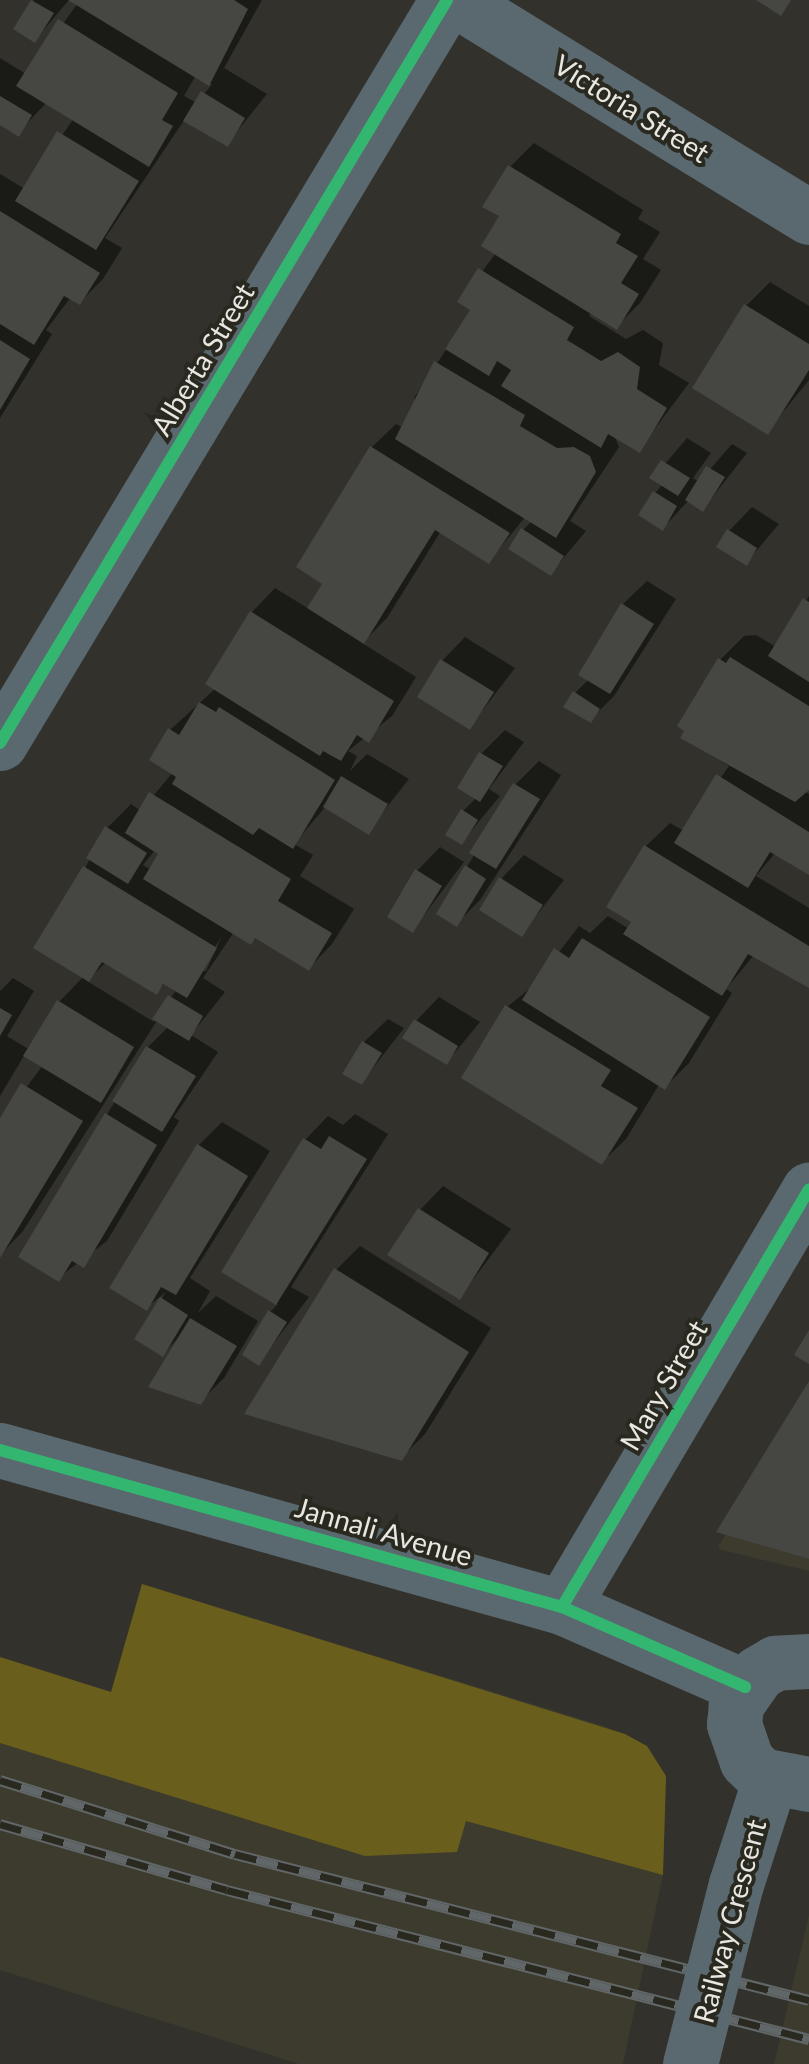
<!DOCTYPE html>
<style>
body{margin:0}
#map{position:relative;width:809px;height:2064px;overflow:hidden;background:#32312c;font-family:Lato,sans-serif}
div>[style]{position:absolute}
.built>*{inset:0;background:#3c3b2d}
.forest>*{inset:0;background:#6a5e1c}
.shadow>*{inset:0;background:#0007}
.building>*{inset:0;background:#464642}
.minor>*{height:55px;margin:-27.5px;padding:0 27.5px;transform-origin:27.5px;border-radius:27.5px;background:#5a696f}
.rail>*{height:11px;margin-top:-5.5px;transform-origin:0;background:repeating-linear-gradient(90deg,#2a2920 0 22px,#616768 0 44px);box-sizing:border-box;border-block:2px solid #616768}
.minor-bridge>*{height:55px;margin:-27.5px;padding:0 27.5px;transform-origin:27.5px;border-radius:27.5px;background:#5a696f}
.cycleway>*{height:12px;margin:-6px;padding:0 6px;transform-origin:6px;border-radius:6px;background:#33b770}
span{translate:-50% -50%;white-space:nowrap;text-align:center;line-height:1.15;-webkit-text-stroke:8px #2a2920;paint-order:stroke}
.street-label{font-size:28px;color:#e8e7e2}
</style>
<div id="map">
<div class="built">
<i style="clip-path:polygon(809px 1396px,809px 1571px,722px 1550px,718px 1547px)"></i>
<i style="clip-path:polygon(142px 1584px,604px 1726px,647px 1746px,666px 1776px,663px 1875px,623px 2064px,299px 2064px,0 1970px,0 1657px,111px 1692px)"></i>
<i style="clip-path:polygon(809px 1915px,809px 2064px,774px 2064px)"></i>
</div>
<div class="forest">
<i style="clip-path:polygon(142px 1584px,625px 1734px,647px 1746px,666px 1776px,663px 1875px,466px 1821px,457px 1852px,365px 1856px,0 1743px,0 1657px,111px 1692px)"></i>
</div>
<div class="shadow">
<i style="clip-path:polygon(34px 0,69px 0,35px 40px,16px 28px)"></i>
<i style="clip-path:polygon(evenodd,73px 0,262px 0,224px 68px,267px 94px,227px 144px,185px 119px,105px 238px,122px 248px,103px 279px,80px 302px,71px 297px,46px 330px,52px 334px,0 418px,0 174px,25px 189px,74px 118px,47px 102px,18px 133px,0 123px,0 58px,26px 74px,78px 3px,73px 0,196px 75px,212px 84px,197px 103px,184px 96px,196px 75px)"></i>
<i style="clip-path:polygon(evenodd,534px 143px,643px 210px,638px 219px,660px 232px,643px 259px,661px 270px,640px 303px,616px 327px,591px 311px,589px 316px,626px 339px,643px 330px,663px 343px,659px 365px,689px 383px,639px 450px,614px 435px,619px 447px,570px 521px,586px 531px,551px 573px,523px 530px,533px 520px,526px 516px,489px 561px,441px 531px,387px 618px,362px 643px,416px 677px,392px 716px,348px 751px,357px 756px,350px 771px,367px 754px,409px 779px,368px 831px,326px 806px,294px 844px,313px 855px,300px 876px,354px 909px,332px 944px,309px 968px,256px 936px,234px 932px,203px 978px,225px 992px,191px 1035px,218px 1052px,174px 1117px,179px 1121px,107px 1241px,58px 1278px,21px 1256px,148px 1047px,169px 1026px,158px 1019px,23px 1231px,0 1255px,0 1123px,43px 1065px,25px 1054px,0 1096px,0 991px,13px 978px,34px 991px,7px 1036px,30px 1050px,59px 1002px,84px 976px,85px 868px,107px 828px,131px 804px,141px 811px,173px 772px,170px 730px,216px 688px,208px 683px,252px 612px,275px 588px,309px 609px,325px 583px,372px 447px,396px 424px,405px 429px,421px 403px,414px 398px,473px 309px,460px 301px,496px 253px,510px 167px,534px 143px,156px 849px,161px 853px,151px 870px,143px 865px,156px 849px,534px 143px,222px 936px,206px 971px,200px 971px,222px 936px,534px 143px,106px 962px,156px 992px,166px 982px,177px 989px,154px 1022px,87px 981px,106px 962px)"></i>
<i style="clip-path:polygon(770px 282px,809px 306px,809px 380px,767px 432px,746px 306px)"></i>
<i style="clip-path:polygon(687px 438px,711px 453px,693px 478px,699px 482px,732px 444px,747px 453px,703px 509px,689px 500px,663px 528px,655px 493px,663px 484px,653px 478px)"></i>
<i style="clip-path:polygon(752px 507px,779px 524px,746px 563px,729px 531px)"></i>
<i style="clip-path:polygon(647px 581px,676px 599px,614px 696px,590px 720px,575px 693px,589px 679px,581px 674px,623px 604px)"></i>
<i style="clip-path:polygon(809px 596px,809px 787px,803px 790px,809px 794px,809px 872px,776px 852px,756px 876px,809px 908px,809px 982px,754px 955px,726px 989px,732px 993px,689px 1063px,665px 1087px,660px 1083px,626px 1139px,602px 1162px,507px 1007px,534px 985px,579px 926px,590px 933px,608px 916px,629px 929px,634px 921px,610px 906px,646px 846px,670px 823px,684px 831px,729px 766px,684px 738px,720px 660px,744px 636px,756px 635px,776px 647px)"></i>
<i style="clip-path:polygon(465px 637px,515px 668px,470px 727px,442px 661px)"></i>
<i style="clip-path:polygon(505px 730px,524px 742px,489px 789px,500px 796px,462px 842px,463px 811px,477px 797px,481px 754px)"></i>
<i style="clip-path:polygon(539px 761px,561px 775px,480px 900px,456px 924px,467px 867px,515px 785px)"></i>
<i style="clip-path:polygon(440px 847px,464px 862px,413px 930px,417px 871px)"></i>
<i style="clip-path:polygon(524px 855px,564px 880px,522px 934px,501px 879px)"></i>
<i style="clip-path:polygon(439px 997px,480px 1022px,447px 1062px,416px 1021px)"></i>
<i style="clip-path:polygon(388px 1019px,404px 1028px,362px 1082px,364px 1042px)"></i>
<i style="clip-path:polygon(355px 1114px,388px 1134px,291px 1287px,309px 1297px,259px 1362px,270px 1312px,278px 1304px,225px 1271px,305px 1140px,328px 1116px,343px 1125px)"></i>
<i style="clip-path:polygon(222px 1122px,270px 1151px,190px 1278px,210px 1291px,198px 1313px,216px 1296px,258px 1321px,224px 1378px,200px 1402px,178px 1338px,163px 1354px,137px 1338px,166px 1292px,146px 1308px,199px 1145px)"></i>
<i style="clip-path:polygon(443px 1186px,511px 1229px,460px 1297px,420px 1210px)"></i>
<i style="clip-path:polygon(360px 1246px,491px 1328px,425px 1434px,401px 1458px,336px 1270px)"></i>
</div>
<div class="building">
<i style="clip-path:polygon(31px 0,54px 13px,35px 43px,13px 29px)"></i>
<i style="clip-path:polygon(68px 0,234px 0,248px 9px,209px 86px)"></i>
<i style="clip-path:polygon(756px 0,791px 0,781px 16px)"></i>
<i style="clip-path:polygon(58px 19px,178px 93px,162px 120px,173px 126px,149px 167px,16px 86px)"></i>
<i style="clip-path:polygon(201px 91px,245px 118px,228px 147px,183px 121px)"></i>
<i style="clip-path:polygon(0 96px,32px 115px,19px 137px,0 125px)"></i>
<i style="clip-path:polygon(57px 131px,139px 181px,96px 250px,15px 201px)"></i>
<i style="clip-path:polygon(508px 165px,621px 234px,616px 243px,638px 256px,621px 283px,639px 294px,617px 330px,481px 246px,499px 216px,482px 207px)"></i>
<i style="clip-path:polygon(0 211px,100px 273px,80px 305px,64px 296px,34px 345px,0 324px)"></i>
<i style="clip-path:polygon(478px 268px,574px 327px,567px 340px,601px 361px,618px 352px,640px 367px,637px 389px,667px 408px,640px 453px,608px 434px,601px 448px,501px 386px,511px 370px,497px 361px,489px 376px,445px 349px,470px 310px,457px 302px)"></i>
<i style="clip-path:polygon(744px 304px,809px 344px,809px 370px,768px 435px,692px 388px)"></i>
<i style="clip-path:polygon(0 340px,30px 359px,0 410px)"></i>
<i style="clip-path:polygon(434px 361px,525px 415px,520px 426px,557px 448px,574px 447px,590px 456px,596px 472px,556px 538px,395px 439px)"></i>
<i style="clip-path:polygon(370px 446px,510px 533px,489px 564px,435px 530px,364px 644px,307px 608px,322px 584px,296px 567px)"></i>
<i style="clip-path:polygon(661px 460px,690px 478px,678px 496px,649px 478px)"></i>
<i style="clip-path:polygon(706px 466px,725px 477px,703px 512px,685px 500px)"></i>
<i style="clip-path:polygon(653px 491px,677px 506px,663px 531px,638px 515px)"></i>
<i style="clip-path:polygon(521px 528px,564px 556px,551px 576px,508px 549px)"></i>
<i style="clip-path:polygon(727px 529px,757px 548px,747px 566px,716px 547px)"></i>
<i style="clip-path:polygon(803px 598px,809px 602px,809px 682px,768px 656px)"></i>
<i style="clip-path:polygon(621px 603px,654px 624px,610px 694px,578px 675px)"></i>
<i style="clip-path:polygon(250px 611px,394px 701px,369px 743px,357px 735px,341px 761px,323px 751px,320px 756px,205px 684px)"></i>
<i style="clip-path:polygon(730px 657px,809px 706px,809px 790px,795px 802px,680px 738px,684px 731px,677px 726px,718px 658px,726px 663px)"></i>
<i style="clip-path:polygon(440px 659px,494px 692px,470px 730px,417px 697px)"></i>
<i style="clip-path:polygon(573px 691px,600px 709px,591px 723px,563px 707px)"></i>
<i style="clip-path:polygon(199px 702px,216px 712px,219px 707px,335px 780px,293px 849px,259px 828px,253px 835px,172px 784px,176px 777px,149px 760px,168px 728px,179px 735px)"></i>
<i style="clip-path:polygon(479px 752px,503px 766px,480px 802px,457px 788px)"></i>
<i style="clip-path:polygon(716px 774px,809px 832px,809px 875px,770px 852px,748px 888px,674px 843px)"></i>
<i style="clip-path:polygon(341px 776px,388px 804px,369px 835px,323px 807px)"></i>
<i style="clip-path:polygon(513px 783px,540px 799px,496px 869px,469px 853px)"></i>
<i style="clip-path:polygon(149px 792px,291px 879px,278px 901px,332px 933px,309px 971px,255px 938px,251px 945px,143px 879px,158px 854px,125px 833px)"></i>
<i style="clip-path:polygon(461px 809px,478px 820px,462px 845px,445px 835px)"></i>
<i style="clip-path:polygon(105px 826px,147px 853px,128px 884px,86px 858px)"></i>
<i style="clip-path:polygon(644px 845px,809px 946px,809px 988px,748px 954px,722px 996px,623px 934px,631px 922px,606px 907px)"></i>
<i style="clip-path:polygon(465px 865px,486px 879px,457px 927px,436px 914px)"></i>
<i style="clip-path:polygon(83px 866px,217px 948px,187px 998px,163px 984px,157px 995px,102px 962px,89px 982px,33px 948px)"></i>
<i style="clip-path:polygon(415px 869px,442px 886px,413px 933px,387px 917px)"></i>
<i style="clip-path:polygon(499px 877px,543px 905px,522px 937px,479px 910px)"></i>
<i style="clip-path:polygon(582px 938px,710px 1017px,665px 1090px,522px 1000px,554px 948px,569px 958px)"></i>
<i style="clip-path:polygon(168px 995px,203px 1016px,189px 1041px,152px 1019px)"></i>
<i style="clip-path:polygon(57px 1000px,134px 1047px,101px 1103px,23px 1056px)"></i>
<i style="clip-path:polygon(505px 1005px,611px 1070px,601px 1086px,638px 1108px,602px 1165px,461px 1078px)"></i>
<i style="clip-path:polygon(0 1008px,12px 1015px,0 1036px)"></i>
<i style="clip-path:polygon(414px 1019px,458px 1046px,447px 1065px,402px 1038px)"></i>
<i style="clip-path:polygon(362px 1041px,382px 1053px,362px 1085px,342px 1074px)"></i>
<i style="clip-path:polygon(146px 1046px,196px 1076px,162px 1132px,112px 1101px)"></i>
<i style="clip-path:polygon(21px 1083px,83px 1121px,0 1258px,0 1118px)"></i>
<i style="clip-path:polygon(105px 1113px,157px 1145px,84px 1268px,72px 1261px,59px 1282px,18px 1257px)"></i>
<i style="clip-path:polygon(329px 1136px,367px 1159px,276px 1305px,221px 1272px,303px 1138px,321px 1149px)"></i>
<i style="clip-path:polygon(197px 1144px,248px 1176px,176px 1295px,161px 1287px,147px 1311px,109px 1288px)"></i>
<i style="clip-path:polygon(418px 1208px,489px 1253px,460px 1300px,387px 1255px)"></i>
<i style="clip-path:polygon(334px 1268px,469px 1352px,402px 1461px,244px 1414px)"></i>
<i style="clip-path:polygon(160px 1297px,188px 1315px,163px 1357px,134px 1339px)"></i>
<i style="clip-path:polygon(268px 1310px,287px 1322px,259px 1366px,242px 1355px)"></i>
<i style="clip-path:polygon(190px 1318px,237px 1346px,201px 1405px,148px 1387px)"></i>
<i style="clip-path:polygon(809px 1330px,809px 1364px,794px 1355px)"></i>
<i style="clip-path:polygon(809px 1381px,809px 1559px,716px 1532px)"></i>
</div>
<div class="minor">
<i style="left:456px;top:0;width:414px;rotate:31.6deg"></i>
<i style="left:0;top:743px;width:867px;rotate:-58.97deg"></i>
<i style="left:0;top:1450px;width:584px;rotate:15.61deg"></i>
<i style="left:562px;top:1607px;width:200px;rotate:23.6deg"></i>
<i style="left:562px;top:1607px;width:485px;rotate:-59.4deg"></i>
<i style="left:809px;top:1661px;width:34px;rotate:177deg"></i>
<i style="left:775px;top:1663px;width:20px;rotate:150deg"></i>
<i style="left:758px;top:1673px;width:39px;rotate:125deg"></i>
<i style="left:736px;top:1705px;width:19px;rotate:96deg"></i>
<i style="left:734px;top:1724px;width:39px;rotate:71deg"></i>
<i style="left:747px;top:1761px;width:20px;rotate:45deg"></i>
<i style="left:761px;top:1775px;width:49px;rotate:10.6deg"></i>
<i style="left:736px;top:1884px;width:110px;rotate:-72.1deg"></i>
</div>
<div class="rail">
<i style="left:0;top:1780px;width:246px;rotate:17.5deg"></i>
<i style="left:235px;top:1854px;width:592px;rotate:14.27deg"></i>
<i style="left:0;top:1824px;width:236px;rotate:16.2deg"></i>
<i style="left:227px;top:1890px;width:601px;rotate:14.36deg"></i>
</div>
<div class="minor-bridge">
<i style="left:690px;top:2064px;width:186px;rotate:-75.7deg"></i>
</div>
<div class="cycleway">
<i style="left:0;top:743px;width:867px;rotate:-58.97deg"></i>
<i style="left:0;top:1450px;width:584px;rotate:15.61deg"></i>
<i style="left:562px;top:1607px;width:200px;rotate:23.6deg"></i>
<i style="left:562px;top:1607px;width:485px;rotate:-59.4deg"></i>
</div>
<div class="street-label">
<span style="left:632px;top:108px;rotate:32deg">Victoria Street</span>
<span style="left:202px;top:359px;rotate:-59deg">Alberta Street</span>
<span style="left:663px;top:1385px;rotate:-60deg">Mary Street</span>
<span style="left:384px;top:1531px;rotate:16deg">Jannali Avenue</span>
<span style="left:729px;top:1921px;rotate:-75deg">Railway Crescent</span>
</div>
</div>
